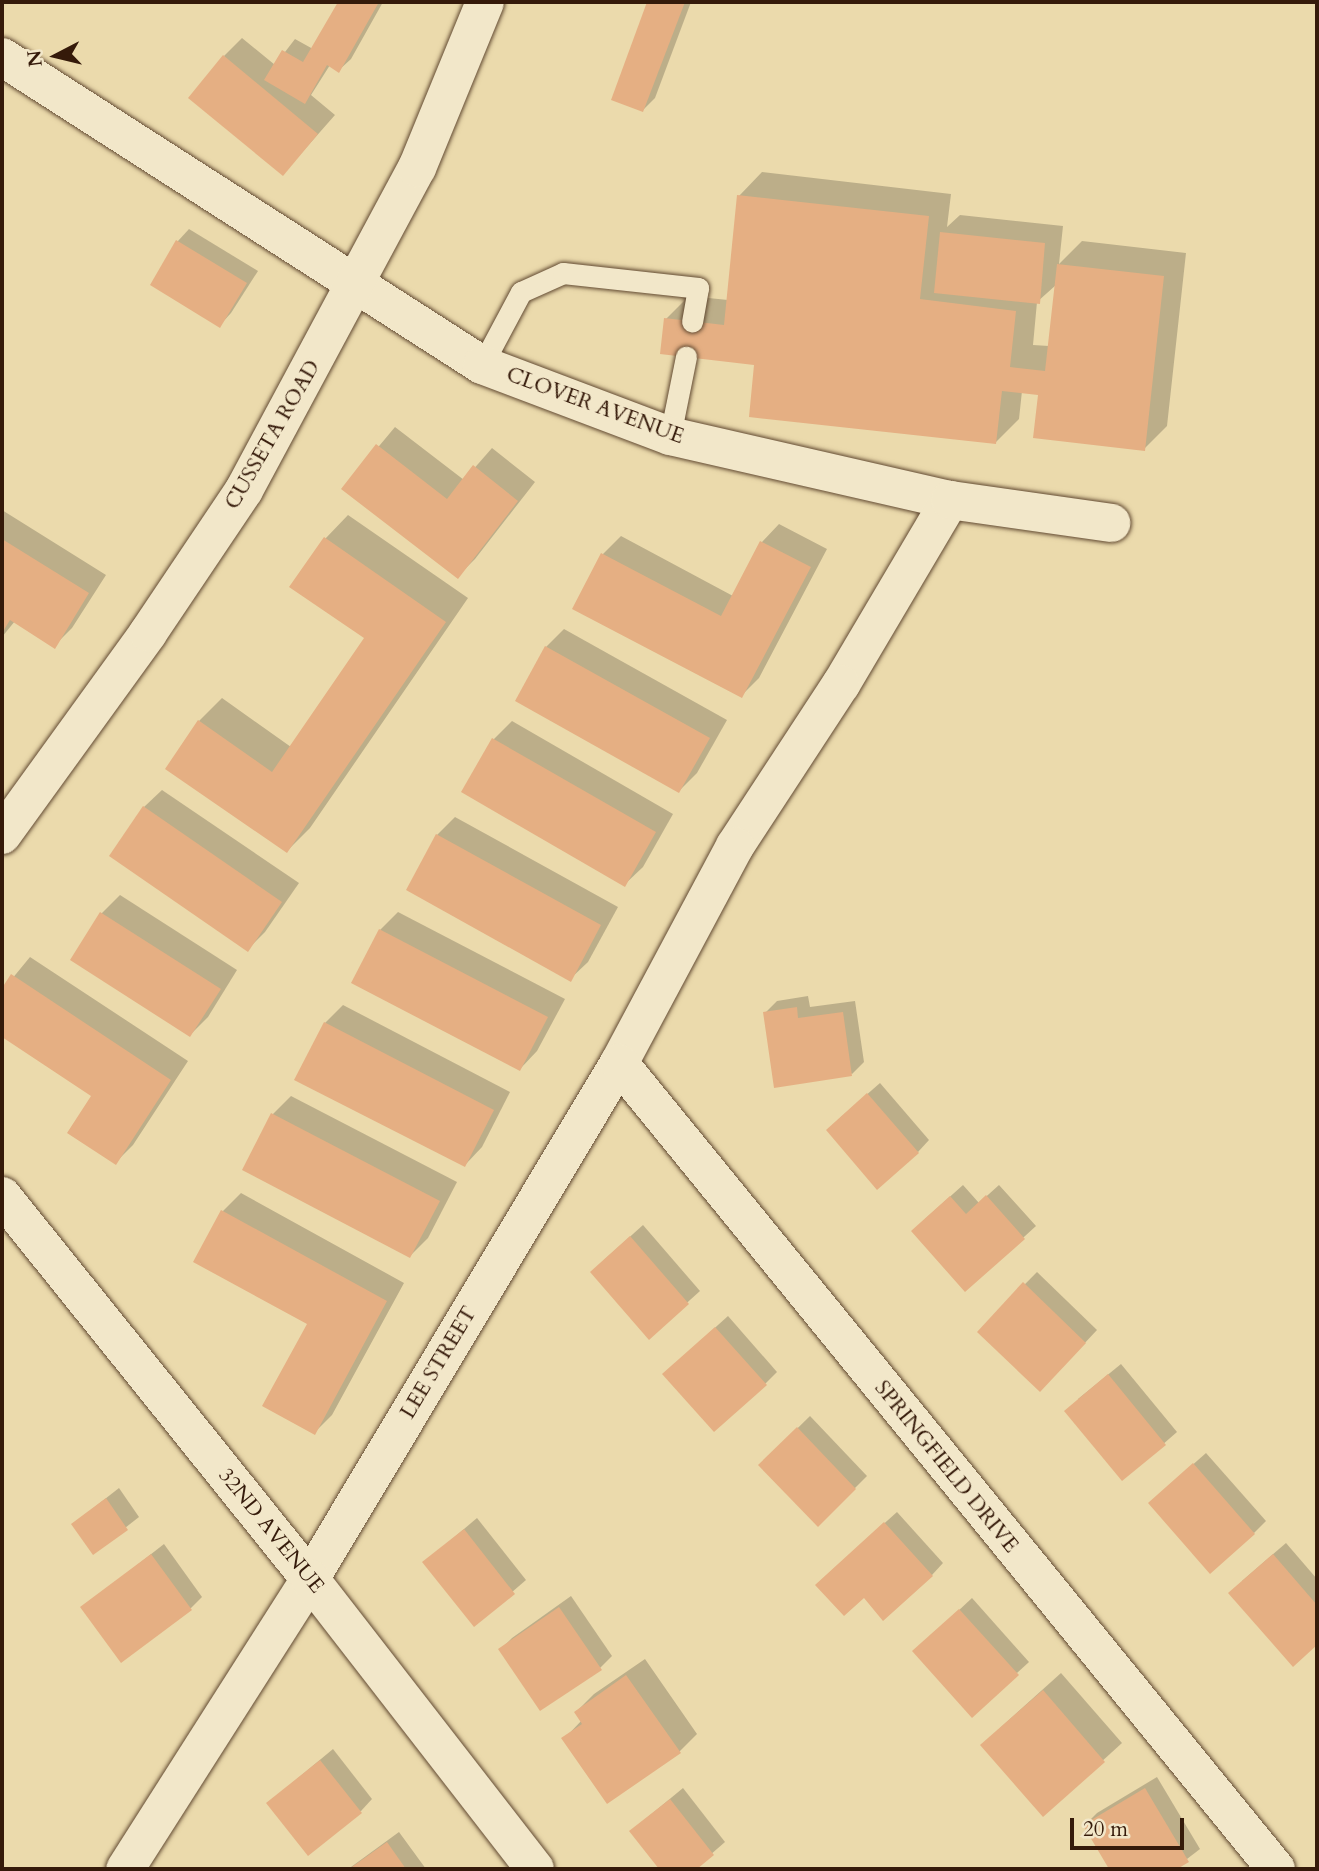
<!DOCTYPE html>
<style>
body{margin:0}
#map{position:relative;width:1319px;height:1871px;overflow:hidden;background:#ebdaac;font-family:Cardo,serif}
div>[style]{position:absolute}
.shadow>*{inset:0;background:#0003}
.building>*{inset:0;background:#e5af83}
.roads{filter:drop-shadow(0 0 2px #624a32) drop-shadow(0 0 2px #624a32)}
.service>*{height:21px;margin:-10.5px;padding:0 10.5px;transform-origin:10.5px;border-radius:10.5px;background:#f2e7c9}
.minor>*{height:38px;margin:-19px;padding:0 19px;transform-origin:19px;border-radius:19px;background:#f2e7c9}
.tertiary>*{height:38px;margin:-19px;padding:0 19px;transform-origin:19px;border-radius:19px;background:#f2e7c9}
span{translate:-50% -50%;white-space:nowrap;text-align:center;line-height:1.15;-webkit-text-stroke:5px #f2e7c9;paint-order:stroke}
.street-label{font-size:21px;color:#351a0a}
.frame{position:absolute;inset:0;border:4px solid #351a0a;pointer-events:none}
.north{position:absolute;left:21px;top:21px;width:70px;height:70px;-webkit-text-stroke:5px #f2e7c9;paint-order:stroke;rotate:263deg;font-size:19px;font-weight:700;line-height:28px;text-align:center;color:#351a0a}
.north::after{content:'';display:block;margin:auto;width:24px;height:32px;background:#351a0a;clip-path:polygon(50% 0,100% 100%,50% 72%,0 100%)}
.scale{position:absolute;left:1070px;top:1818px;width:114px;height:32px;box-sizing:border-box;border:4px solid #351a0a;border-top:0;padding-left:9px;font-size:21px;line-height:24px;white-space:nowrap;color:#351a0a;-webkit-text-stroke:5px #f2e7c9;paint-order:stroke}
</style>
<div id="map">
<div class="shadow">
<i style="clip-path:polygon(340px 2px,383px 2px,351px 59px,339px 70px,330px 65px,311px 95px,335px 115px,283px 174px,224px 56px,242px 38px,275px 65px,295px 39px,313px 49px)"></i>
<i style="clip-path:polygon(649px 2px,691px 2px,655px 98px,643px 110px,613px 99px)"></i>
<i style="clip-path:polygon(evenodd,762px 172px,951px 194px,947px 227px,960px 215px,1063px 226px,1059px 264px,1082px 241px,1186px 253px,1167px 426px,1144px 449px,1040px 394px,1022px 391px,1019px 419px,996px 442px,756px 363px,666px 319px,689px 296px,728px 300px,739px 196px,762px 172px,1056px 285px,1049px 346px,1033px 345px,1037px 302px,1056px 285px)"></i>
<i style="clip-path:polygon(189px 229px,258px 271px,231px 313px,220px 325px,152px 284px,178px 241px)"></i>
<i style="clip-path:polygon(395px 427px,464px 480px,492px 448px,535px 482px,475px 559px,457px 577px,344px 488px)"></i>
<i style="clip-path:polygon(2px 510px,106px 575px,72px 628px,54px 646px,15px 621px,2px 637px)"></i>
<i style="clip-path:polygon(348px 515px,468px 598px,310px 828px,287px 851px,199px 721px,222px 698px,291px 747px,366px 637px,325px 539px)"></i>
<i style="clip-path:polygon(779px 524px,827px 549px,759px 678px,741px 696px,575px 608px,603px 554px,621px 536px,733px 596px,762px 542px)"></i>
<i style="clip-path:polygon(564px 629px,727px 720px,697px 773px,679px 791px,546px 647px)"></i>
<i style="clip-path:polygon(512px 721px,673px 814px,643px 867px,625px 884px,463px 792px,494px 739px)"></i>
<i style="clip-path:polygon(162px 790px,299px 883px,265px 932px,248px 949px,144px 807px)"></i>
<i style="clip-path:polygon(455px 817px,618px 907px,588px 962px,570px 979px,437px 835px)"></i>
<i style="clip-path:polygon(120px 895px,237px 970px,208px 1017px,190px 1035px,72px 959px,102px 913px)"></i>
<i style="clip-path:polygon(398px 912px,565px 999px,537px 1051px,520px 1069px,380px 930px)"></i>
<i style="clip-path:polygon(30px 957px,188px 1061px,133px 1145px,115px 1163px,93px 1095px,2px 1035px,2px 991px)"></i>
<i style="clip-path:polygon(808px 996px,810px 1007px,855px 1001px,864px 1062px,852px 1074px,765px 1013px,777px 1001px)"></i>
<i style="clip-path:polygon(343px 1005px,510px 1092px,482px 1147px,465px 1165px,325px 1023px)"></i>
<i style="clip-path:polygon(880px 1083px,929px 1140px,918px 1152px,840px 1118px)"></i>
<i style="clip-path:polygon(291px 1096px,457px 1182px,428px 1238px,410px 1256px,244px 1169px,273px 1114px)"></i>
<i style="clip-path:polygon(963px 1185px,979px 1203px,999px 1185px,1036px 1226px,966px 1290px,925px 1219px)"></i>
<i style="clip-path:polygon(241px 1193px,404px 1283px,332px 1415px,314px 1433px,309px 1324px,196px 1261px,223px 1211px)"></i>
<i style="clip-path:polygon(643px 1225px,700px 1291px,649px 1337px,604px 1260px)"></i>
<i style="clip-path:polygon(1037px 1272px,1097px 1330px,1052px 1378px,979px 1331px)"></i>
<i style="clip-path:polygon(728px 1316px,777px 1372px,765px 1384px,677px 1362px)"></i>
<i style="clip-path:polygon(1121px 1364px,1177px 1432px,1123px 1479px,1078px 1399px)"></i>
<i style="clip-path:polygon(810px 1416px,867px 1476px,818px 1525px,760px 1465px)"></i>
<i style="clip-path:polygon(1206px 1453px,1266px 1521px,1254px 1533px,1163px 1491px)"></i>
<i style="clip-path:polygon(119px 1488px,139px 1517px,93px 1553px,73px 1524px)"></i>
<i style="clip-path:polygon(897px 1512px,943px 1563px,932px 1575px,864px 1596px,829px 1573px)"></i>
<i style="clip-path:polygon(477px 1518px,526px 1580px,474px 1625px,425px 1562px)"></i>
<i style="clip-path:polygon(1286px 1543px,1317px 1579px,1317px 1643px,1293px 1664px,1242px 1581px)"></i>
<i style="clip-path:polygon(164px 1544px,202px 1597px,191px 1608px,82px 1608px)"></i>
<i style="clip-path:polygon(571px 1596px,612px 1656px,600px 1668px,500px 1650px,512px 1638px)"></i>
<i style="clip-path:polygon(972px 1598px,1029px 1662px,1017px 1673px,927px 1640px)"></i>
<i style="clip-path:polygon(645px 1659px,697px 1734px,679px 1752px,564px 1739px,582px 1720px,576px 1712px,594px 1694px)"></i>
<i style="clip-path:polygon(1061px 1673px,1122px 1743px,1043px 1815px,1000px 1728px)"></i>
<i style="clip-path:polygon(333px 1749px,372px 1799px,361px 1811px,268px 1803px)"></i>
<i style="clip-path:polygon(1157px 1777px,1200px 1849px,1174px 1869px,1111px 1869px,1085px 1825px,1097px 1813px)"></i>
<i style="clip-path:polygon(683px 1788px,725px 1842px,694px 1869px,661px 1869px,631px 1831px)"></i>
<i style="clip-path:polygon(399px 1832px,426px 1869px,348px 1869px,351px 1867px)"></i>
</div>
<div class="building">
<i style="clip-path:polygon(338px 2px,379px 2px,339px 73px,327px 65px,305px 104px,264px 80px,282px 50px,303px 62px)"></i>
<i style="clip-path:polygon(647px 2px,685px 2px,643px 112px,611px 100px)"></i>
<i style="clip-path:polygon(223px 55px,318px 134px,283px 176px,188px 98px)"></i>
<i style="clip-path:polygon(737px 195px,929px 216px,920px 299px,1016px 311px,1010px 367px,1045px 371px,1057px 264px,1164px 276px,1145px 451px,1033px 438px,1038px 395px,1002px 391px,996px 444px,749px 417px,754px 365px,660px 354px,664px 318px,724px 325px)"></i>
<i style="clip-path:polygon(940px 232px,1045px 243px,1040px 304px,934px 293px)"></i>
<i style="clip-path:polygon(176px 240px,247px 283px,220px 328px,150px 285px)"></i>
<i style="clip-path:polygon(376px 444px,447px 499px,473px 465px,518px 501px,458px 579px,341px 489px)"></i>
<i style="clip-path:polygon(324px 537px,446px 622px,287px 853px,165px 769px,198px 720px,272px 772px,364px 638px,289px 587px)"></i>
<i style="clip-path:polygon(2px 539px,89px 593px,55px 649px,10px 620px,2px 633px)"></i>
<i style="clip-path:polygon(760px 541px,811px 567px,742px 698px,572px 609px,601px 553px,721px 616px)"></i>
<i style="clip-path:polygon(545px 646px,710px 738px,679px 793px,515px 701px)"></i>
<i style="clip-path:polygon(492px 738px,656px 832px,625px 887px,461px 792px)"></i>
<i style="clip-path:polygon(143px 806px,282px 902px,248px 952px,109px 856px)"></i>
<i style="clip-path:polygon(436px 834px,601px 925px,571px 982px,406px 890px)"></i>
<i style="clip-path:polygon(100px 912px,221px 989px,190px 1037px,70px 960px)"></i>
<i style="clip-path:polygon(379px 929px,548px 1017px,520px 1071px,351px 983px)"></i>
<i style="clip-path:polygon(11px 974px,171px 1080px,116px 1165px,67px 1133px,91px 1096px,2px 1037px,2px 988px)"></i>
<i style="clip-path:polygon(797px 1007px,798px 1018px,843px 1012px,852px 1076px,774px 1088px,763px 1012px)"></i>
<i style="clip-path:polygon(324px 1022px,494px 1110px,465px 1167px,294px 1080px)"></i>
<i style="clip-path:polygon(867px 1093px,919px 1153px,877px 1190px,826px 1130px)"></i>
<i style="clip-path:polygon(271px 1113px,440px 1201px,410px 1258px,242px 1170px)"></i>
<i style="clip-path:polygon(986px 1195px,1025px 1239px,965px 1292px,911px 1231px,950px 1196px,966px 1214px)"></i>
<i style="clip-path:polygon(221px 1210px,387px 1301px,315px 1435px,262px 1406px,307px 1324px,193px 1262px)"></i>
<i style="clip-path:polygon(630px 1236px,689px 1304px,649px 1340px,590px 1272px)"></i>
<i style="clip-path:polygon(1023px 1282px,1086px 1343px,1040px 1392px,977px 1332px)"></i>
<i style="clip-path:polygon(715px 1327px,767px 1385px,714px 1432px,662px 1374px)"></i>
<i style="clip-path:polygon(1108px 1374px,1166px 1445px,1122px 1481px,1064px 1411px)"></i>
<i style="clip-path:polygon(797px 1427px,856px 1489px,818px 1527px,758px 1465px)"></i>
<i style="clip-path:polygon(1193px 1463px,1255px 1534px,1210px 1574px,1148px 1503px)"></i>
<i style="clip-path:polygon(106px 1498px,128px 1530px,93px 1555px,71px 1524px)"></i>
<i style="clip-path:polygon(884px 1522px,933px 1576px,883px 1621px,864px 1598px,844px 1616px,815px 1585px)"></i>
<i style="clip-path:polygon(464px 1529px,515px 1594px,474px 1627px,422px 1562px)"></i>
<i style="clip-path:polygon(151px 1554px,192px 1610px,121px 1663px,80px 1607px)"></i>
<i style="clip-path:polygon(1273px 1554px,1317px 1605px,1317px 1645px,1293px 1667px,1228px 1593px)"></i>
<i style="clip-path:polygon(559px 1607px,602px 1670px,540px 1711px,498px 1649px)"></i>
<i style="clip-path:polygon(959px 1609px,1019px 1675px,972px 1718px,912px 1651px)"></i>
<i style="clip-path:polygon(626px 1675px,681px 1753px,607px 1804px,561px 1738px,582px 1724px,574px 1712px)"></i>
<i style="clip-path:polygon(1043px 1690px,1105px 1762px,1043px 1817px,980px 1745px)"></i>
<i style="clip-path:polygon(320px 1760px,362px 1813px,308px 1856px,266px 1803px)"></i>
<i style="clip-path:polygon(1145px 1788px,1189px 1862px,1177px 1869px,1109px 1869px,1083px 1825px)"></i>
<i style="clip-path:polygon(670px 1799px,714px 1855px,697px 1869px,659px 1869px,629px 1831px)"></i>
<i style="clip-path:polygon(387px 1842px,406px 1869px,349px 1869px)"></i>
</div>
<div class="roads">
<div class="service">
<i style="left:482px;top:365px;width:83px;rotate:-61.9deg"></i>
<i style="left:521px;top:292px;width:46px;rotate:-24.3deg"></i>
<i style="left:563px;top:273px;width:136px;rotate:6.3deg"></i>
<i style="left:698px;top:288px;width:34px;rotate:100deg"></i>
<i style="left:670px;top:436px;width:81px;rotate:-78.6deg"></i>
</div>
<div class="minor">
<i style="left:2px;top:57px;width:570px;rotate:32.69deg"></i>
<i style="left:482px;top:365px;width:201px;rotate:20.7deg"></i>
<i style="left:670px;top:436px;width:287px;rotate:12.9deg"></i>
<i style="left:950px;top:500px;width:214px;rotate:120.6deg"></i>
<i style="left:841px;top:684px;width:194px;rotate:123.2deg"></i>
<i style="left:735px;top:846px;width:246px;rotate:118.1deg"></i>
<i style="left:619px;top:1063px;width:601px;rotate:120.91deg"></i>
<i style="left:310px;top:1579px;width:344px;rotate:122.5deg"></i>
<i style="left:950px;top:500px;width:163px;rotate:8.1deg"></i>
<i style="left:619px;top:1063px;width:1040px;rotate:50.82deg"></i>
<i style="left:2px;top:1196px;width:491px;rotate:51.2deg"></i>
<i style="left:310px;top:1579px;width:367px;rotate:52.2deg"></i>
</div>
<div class="tertiary">
<i style="left:2px;top:835px;width:249px;rotate:-54.1deg"></i>
<i style="left:148px;top:633px;width:172px;rotate:-56.1deg"></i>
<i style="left:244px;top:490px;width:366px;rotate:-61.8deg"></i>
<i style="left:417px;top:168px;width:179px;rotate:-67.7deg"></i>
</div>
</div>
<div class="street-label">
<span style="left:595px;top:406px;rotate:20deg">CLOVER AVENUE</span>
<span style="left:273px;top:435px;rotate:-60deg">CUSSETA ROAD</span>
<span style="left:439px;top:1363px;rotate:-59deg">LEE STREET</span>
<span style="left:946px;top:1467px;rotate:51deg">SPRINGFIELD DRIVE</span>
<span style="left:271px;top:1531px;rotate:51deg">32ND AVENUE</span>
</div>
<div class="frame"></div>
<div class="north">N</div>
<div class="scale">20 m</div>
</div>
